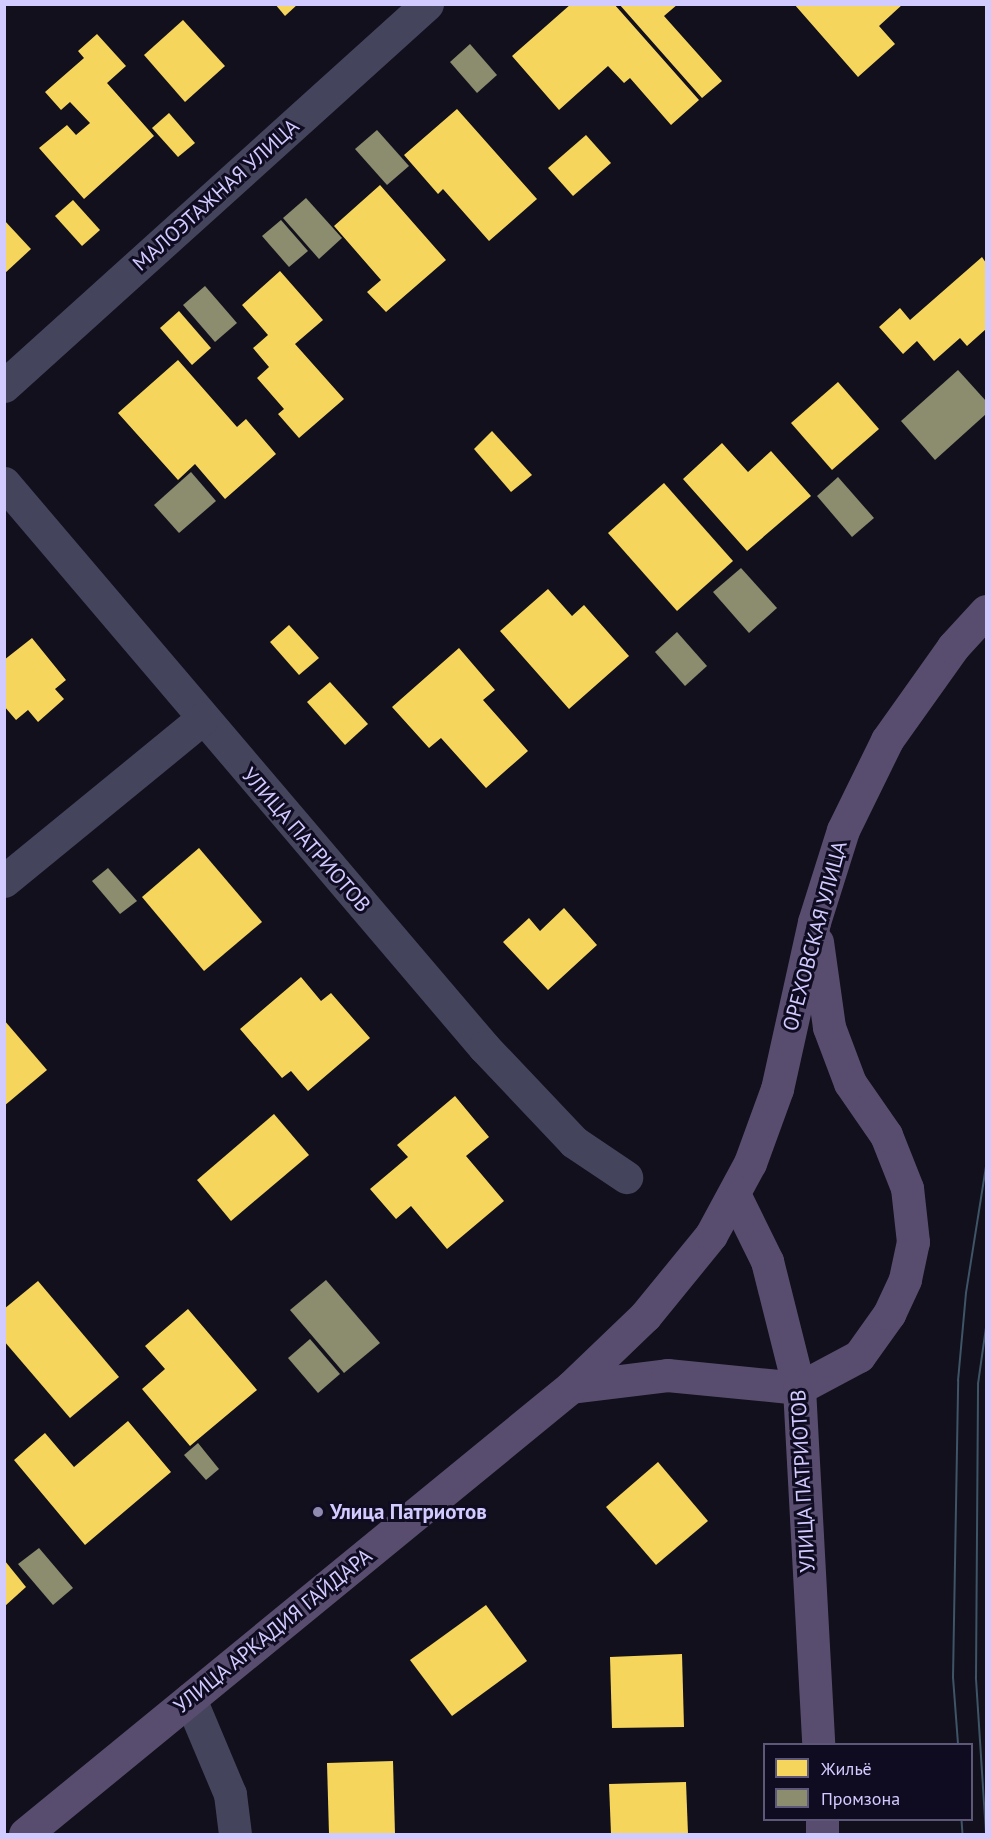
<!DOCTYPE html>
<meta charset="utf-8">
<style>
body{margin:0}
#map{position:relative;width:991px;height:1839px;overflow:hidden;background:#12101c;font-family:"PT Sans",sans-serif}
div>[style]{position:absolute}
.homes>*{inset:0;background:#f6d55c}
.industry>*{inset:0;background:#8c8c6e}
.minor>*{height:33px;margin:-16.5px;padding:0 16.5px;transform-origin:16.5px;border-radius:16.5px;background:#45445d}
.major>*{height:33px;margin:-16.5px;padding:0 16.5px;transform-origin:16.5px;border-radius:16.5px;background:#594d6f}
.tram>*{height:1.5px;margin:-0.75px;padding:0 0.75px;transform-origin:0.75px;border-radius:0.75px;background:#3e5467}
.dots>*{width:16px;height:16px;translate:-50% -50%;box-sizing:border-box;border:3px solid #0f0b21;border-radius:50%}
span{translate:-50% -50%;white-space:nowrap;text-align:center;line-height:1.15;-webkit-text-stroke:6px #0f0b21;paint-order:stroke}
.street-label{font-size:21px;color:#d2cbff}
.poi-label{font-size:21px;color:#d2cbff;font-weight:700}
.left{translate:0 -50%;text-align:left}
.frame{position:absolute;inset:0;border:6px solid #d2cbff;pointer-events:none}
.legend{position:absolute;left:763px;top:1743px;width:210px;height:78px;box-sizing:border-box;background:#0f0b21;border:2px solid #5d587a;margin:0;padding:8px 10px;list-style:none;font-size:18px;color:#d2cbff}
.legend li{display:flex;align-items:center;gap:12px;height:30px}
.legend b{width:30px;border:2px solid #5d587a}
</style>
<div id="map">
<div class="homes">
<i style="clip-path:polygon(275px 4px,298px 4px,285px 16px)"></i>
<i style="clip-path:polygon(571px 4px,614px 4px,699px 100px,671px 125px,630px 78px,624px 83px,608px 66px,559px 110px,512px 56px)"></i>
<i style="clip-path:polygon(619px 4px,678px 4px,664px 16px,722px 81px,702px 98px)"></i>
<i style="clip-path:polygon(794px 4px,903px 4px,879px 26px,895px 44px,858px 77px)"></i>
<i style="clip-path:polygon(183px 20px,225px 66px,185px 102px,144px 55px)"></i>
<i style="clip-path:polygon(97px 34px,126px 66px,107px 83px,154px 136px,84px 199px,39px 148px,67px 125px,76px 135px,90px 123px,70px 102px,61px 110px,45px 92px,84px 58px,78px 51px)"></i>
<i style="clip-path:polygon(457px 109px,537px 199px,489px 241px,443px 189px,438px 194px,404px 155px)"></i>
<i style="clip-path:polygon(169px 113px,195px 143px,178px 157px,152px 128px)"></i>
<i style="clip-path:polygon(586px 135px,611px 163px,573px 196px,548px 168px)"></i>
<i style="clip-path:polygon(380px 185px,446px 260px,386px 312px,367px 292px,381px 280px,334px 226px)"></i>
<i style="clip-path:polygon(73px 200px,100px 230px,82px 246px,55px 216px)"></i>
<i style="clip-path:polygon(4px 220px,31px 249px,4px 274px)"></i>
<i style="clip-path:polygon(982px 257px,986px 263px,986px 329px,967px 346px,960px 338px,934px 361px,917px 341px,903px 354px,879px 327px,900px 308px,910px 320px)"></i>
<i style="clip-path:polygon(280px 271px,323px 320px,295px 344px,344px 399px,299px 438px,278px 414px,284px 409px,257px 378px,269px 367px,253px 348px,268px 335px,242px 305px)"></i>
<i style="clip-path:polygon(179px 311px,211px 348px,192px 365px,160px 328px)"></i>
<i style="clip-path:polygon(178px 360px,237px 427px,246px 419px,276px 454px,225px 499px,195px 464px,178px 480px,118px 413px)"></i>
<i style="clip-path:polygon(838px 382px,879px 429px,832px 470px,791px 423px)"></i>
<i style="clip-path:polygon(492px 431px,532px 475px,511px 492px,474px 449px)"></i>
<i style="clip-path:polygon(722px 443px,748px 472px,771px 451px,811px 496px,747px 551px,683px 479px)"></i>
<i style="clip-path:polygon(664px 483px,733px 561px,677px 611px,608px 533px)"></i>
<i style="clip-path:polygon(548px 589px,572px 616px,584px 605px,629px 656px,569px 709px,500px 631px)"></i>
<i style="clip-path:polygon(289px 625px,319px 658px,299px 675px,270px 642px)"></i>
<i style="clip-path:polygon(32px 638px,66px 680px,55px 689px,64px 699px,38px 722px,28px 710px,16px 720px,4px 706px,4px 660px)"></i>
<i style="clip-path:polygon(459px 648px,495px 690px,483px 700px,528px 751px,486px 788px,441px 738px,429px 748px,392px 707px)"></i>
<i style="clip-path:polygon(330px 682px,368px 724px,345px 745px,307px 702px)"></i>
<i style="clip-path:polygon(199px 848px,262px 922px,204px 971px,142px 897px)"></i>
<i style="clip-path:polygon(564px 908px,597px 945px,548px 990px,503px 942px,529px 918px,540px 931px)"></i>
<i style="clip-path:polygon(301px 977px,321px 1001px,331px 993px,370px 1038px,308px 1091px,291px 1071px,282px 1078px,240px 1029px)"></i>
<i style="clip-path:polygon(4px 1020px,47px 1070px,4px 1106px)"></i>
<i style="clip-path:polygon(455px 1096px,489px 1137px,466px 1156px,504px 1201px,447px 1249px,411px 1206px,396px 1219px,370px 1189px,408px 1157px,397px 1145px)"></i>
<i style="clip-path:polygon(274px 1114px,309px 1155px,231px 1221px,197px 1180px)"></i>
<i style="clip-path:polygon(38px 1281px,119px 1377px,70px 1418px,4px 1341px,4px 1309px)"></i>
<i style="clip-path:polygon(188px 1309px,257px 1390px,190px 1446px,142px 1389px,165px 1369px,145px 1346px)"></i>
<i style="clip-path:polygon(128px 1421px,171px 1472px,85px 1545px,14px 1460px,45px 1433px,74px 1467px)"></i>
<i style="clip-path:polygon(658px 1462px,708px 1521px,656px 1565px,606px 1507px)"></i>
<i style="clip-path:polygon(5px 1561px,26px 1587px,5px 1606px)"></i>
<i style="clip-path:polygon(486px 1605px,527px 1661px,452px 1716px,410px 1660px)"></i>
<i style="clip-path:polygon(682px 1654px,684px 1727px,612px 1728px,610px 1657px)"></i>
<i style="clip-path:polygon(393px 1761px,395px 1834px,329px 1834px,327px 1763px)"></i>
<i style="clip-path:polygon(686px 1782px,688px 1834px,611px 1834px,609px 1784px)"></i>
</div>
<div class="industry">
<i style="clip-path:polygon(470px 44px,497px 75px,477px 93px,450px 62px)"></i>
<i style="clip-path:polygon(377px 130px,409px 166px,387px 185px,355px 149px)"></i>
<i style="clip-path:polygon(306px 198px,342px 238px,319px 259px,283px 218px)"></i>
<i style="clip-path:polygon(281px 220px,308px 251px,289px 267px,262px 236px)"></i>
<i style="clip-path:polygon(205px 286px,237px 323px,215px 342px,183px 305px)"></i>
<i style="clip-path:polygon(958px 370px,986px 401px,986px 414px,935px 460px,901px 421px)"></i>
<i style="clip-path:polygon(191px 472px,216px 501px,179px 533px,154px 505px)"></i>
<i style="clip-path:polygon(838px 477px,874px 518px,852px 537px,817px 496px)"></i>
<i style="clip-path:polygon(741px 568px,777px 608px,749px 633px,713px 592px)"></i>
<i style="clip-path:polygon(677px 632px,707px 666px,685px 686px,655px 652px)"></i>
<i style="clip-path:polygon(108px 868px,137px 901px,120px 914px,92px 881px)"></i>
<i style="clip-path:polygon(326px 1280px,380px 1343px,344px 1373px,290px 1310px)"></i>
<i style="clip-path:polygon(310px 1339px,340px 1374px,318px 1393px,288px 1358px)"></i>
<i style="clip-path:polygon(198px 1443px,219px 1469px,206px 1480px,184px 1455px)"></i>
<i style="clip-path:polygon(39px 1548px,73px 1588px,53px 1605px,18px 1564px)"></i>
</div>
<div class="minor">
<i style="left:4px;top:386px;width:570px;rotate:-42.08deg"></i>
<i style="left:4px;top:483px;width:741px;rotate:49.6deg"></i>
<i style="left:484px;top:1047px;width:131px;rotate:46.5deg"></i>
<i style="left:574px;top:1142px;width:63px;rotate:33.9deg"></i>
<i style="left:4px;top:881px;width:256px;rotate:-39.3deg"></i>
<i style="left:190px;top:1699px;width:103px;rotate:67.2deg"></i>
<i style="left:230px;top:1794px;width:40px;rotate:82.9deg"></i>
</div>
<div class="major">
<i style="left:734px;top:1194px;width:75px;rotate:63.8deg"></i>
<i style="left:767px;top:1261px;width:131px;rotate:75.9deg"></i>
<i style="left:799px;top:1388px;width:357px;rotate:86.9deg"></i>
<i style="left:571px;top:1387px;width:97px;rotate:-7.1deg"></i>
<i style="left:667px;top:1375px;width:133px;rotate:5.6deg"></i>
<i style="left:799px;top:1388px;width:68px;rotate:-28.1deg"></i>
<i style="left:859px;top:1356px;width:52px;rotate:-54.5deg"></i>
<i style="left:889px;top:1314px;width:38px;rotate:-65deg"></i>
<i style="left:905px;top:1279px;width:38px;rotate:-78deg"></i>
<i style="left:913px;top:1242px;width:54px;rotate:-96.3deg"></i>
<i style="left:907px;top:1188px;width:57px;rotate:-111.6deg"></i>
<i style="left:886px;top:1135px;width:63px;rotate:-124.7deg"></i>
<i style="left:850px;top:1083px;width:60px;rotate:-110.6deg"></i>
<i style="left:829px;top:1027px;width:86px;rotate:-98deg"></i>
<i style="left:822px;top:1820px;width:14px;rotate:90deg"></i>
<i style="left:25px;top:1834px;width:706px;rotate:-39.31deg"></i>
<i style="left:571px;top:1387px;width:103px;rotate:-43.8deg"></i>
<i style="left:645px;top:1316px;width:104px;rotate:-50.8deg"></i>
<i style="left:711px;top:1235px;width:82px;rotate:-61.6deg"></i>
<i style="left:750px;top:1163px;width:79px;rotate:-70deg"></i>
<i style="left:777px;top:1089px;width:171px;rotate:-77.5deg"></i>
<i style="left:814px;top:922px;width:96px;rotate:-72.5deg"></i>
<i style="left:843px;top:830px;width:100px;rotate:-63.9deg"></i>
<i style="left:887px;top:740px;width:114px;rotate:-54.6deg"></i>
<i style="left:953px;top:647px;width:49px;rotate:-47.5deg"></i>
</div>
<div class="tram">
<i style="left:958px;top:1744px;width:66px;rotate:-94.3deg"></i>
<i style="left:953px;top:1678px;width:297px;rotate:-89deg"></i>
<i style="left:958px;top:1381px;width:88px;rotate:-84.8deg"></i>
<i style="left:966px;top:1293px;width:128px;rotate:-81deg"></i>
<i style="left:962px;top:1820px;width:14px;rotate:86deg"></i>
<i style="left:986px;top:1834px;width:156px;rotate:-93.7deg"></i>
<i style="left:976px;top:1678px;width:294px;rotate:-89.6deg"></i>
<i style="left:978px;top:1384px;width:57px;rotate:-81.9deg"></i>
</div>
<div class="dots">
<i style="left:318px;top:1512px;background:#8f8ab0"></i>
</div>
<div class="street-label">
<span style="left:216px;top:195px;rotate:-42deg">МАЛОЭТАЖНАЯ УЛИЦА</span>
<span style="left:306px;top:840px;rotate:49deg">УЛИЦА ПАТРИОТОВ</span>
<span style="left:815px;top:936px;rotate:-75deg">ОРЕХОВСКАЯ УЛИЦА</span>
<span style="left:803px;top:1481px;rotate:-93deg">УЛИЦА ПАТРИОТОВ</span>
<span style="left:273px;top:1631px;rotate:-39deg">УЛИЦА АРКАДИЯ ГАЙДАРА</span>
</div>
<div class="poi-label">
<span class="left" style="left:330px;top:1512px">Улица Патриотов</span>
</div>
<div class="frame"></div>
<ul class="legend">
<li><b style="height:16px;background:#f6d55c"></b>Жильё</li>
<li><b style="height:16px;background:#8c8c6e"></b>Промзона</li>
</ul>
</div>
